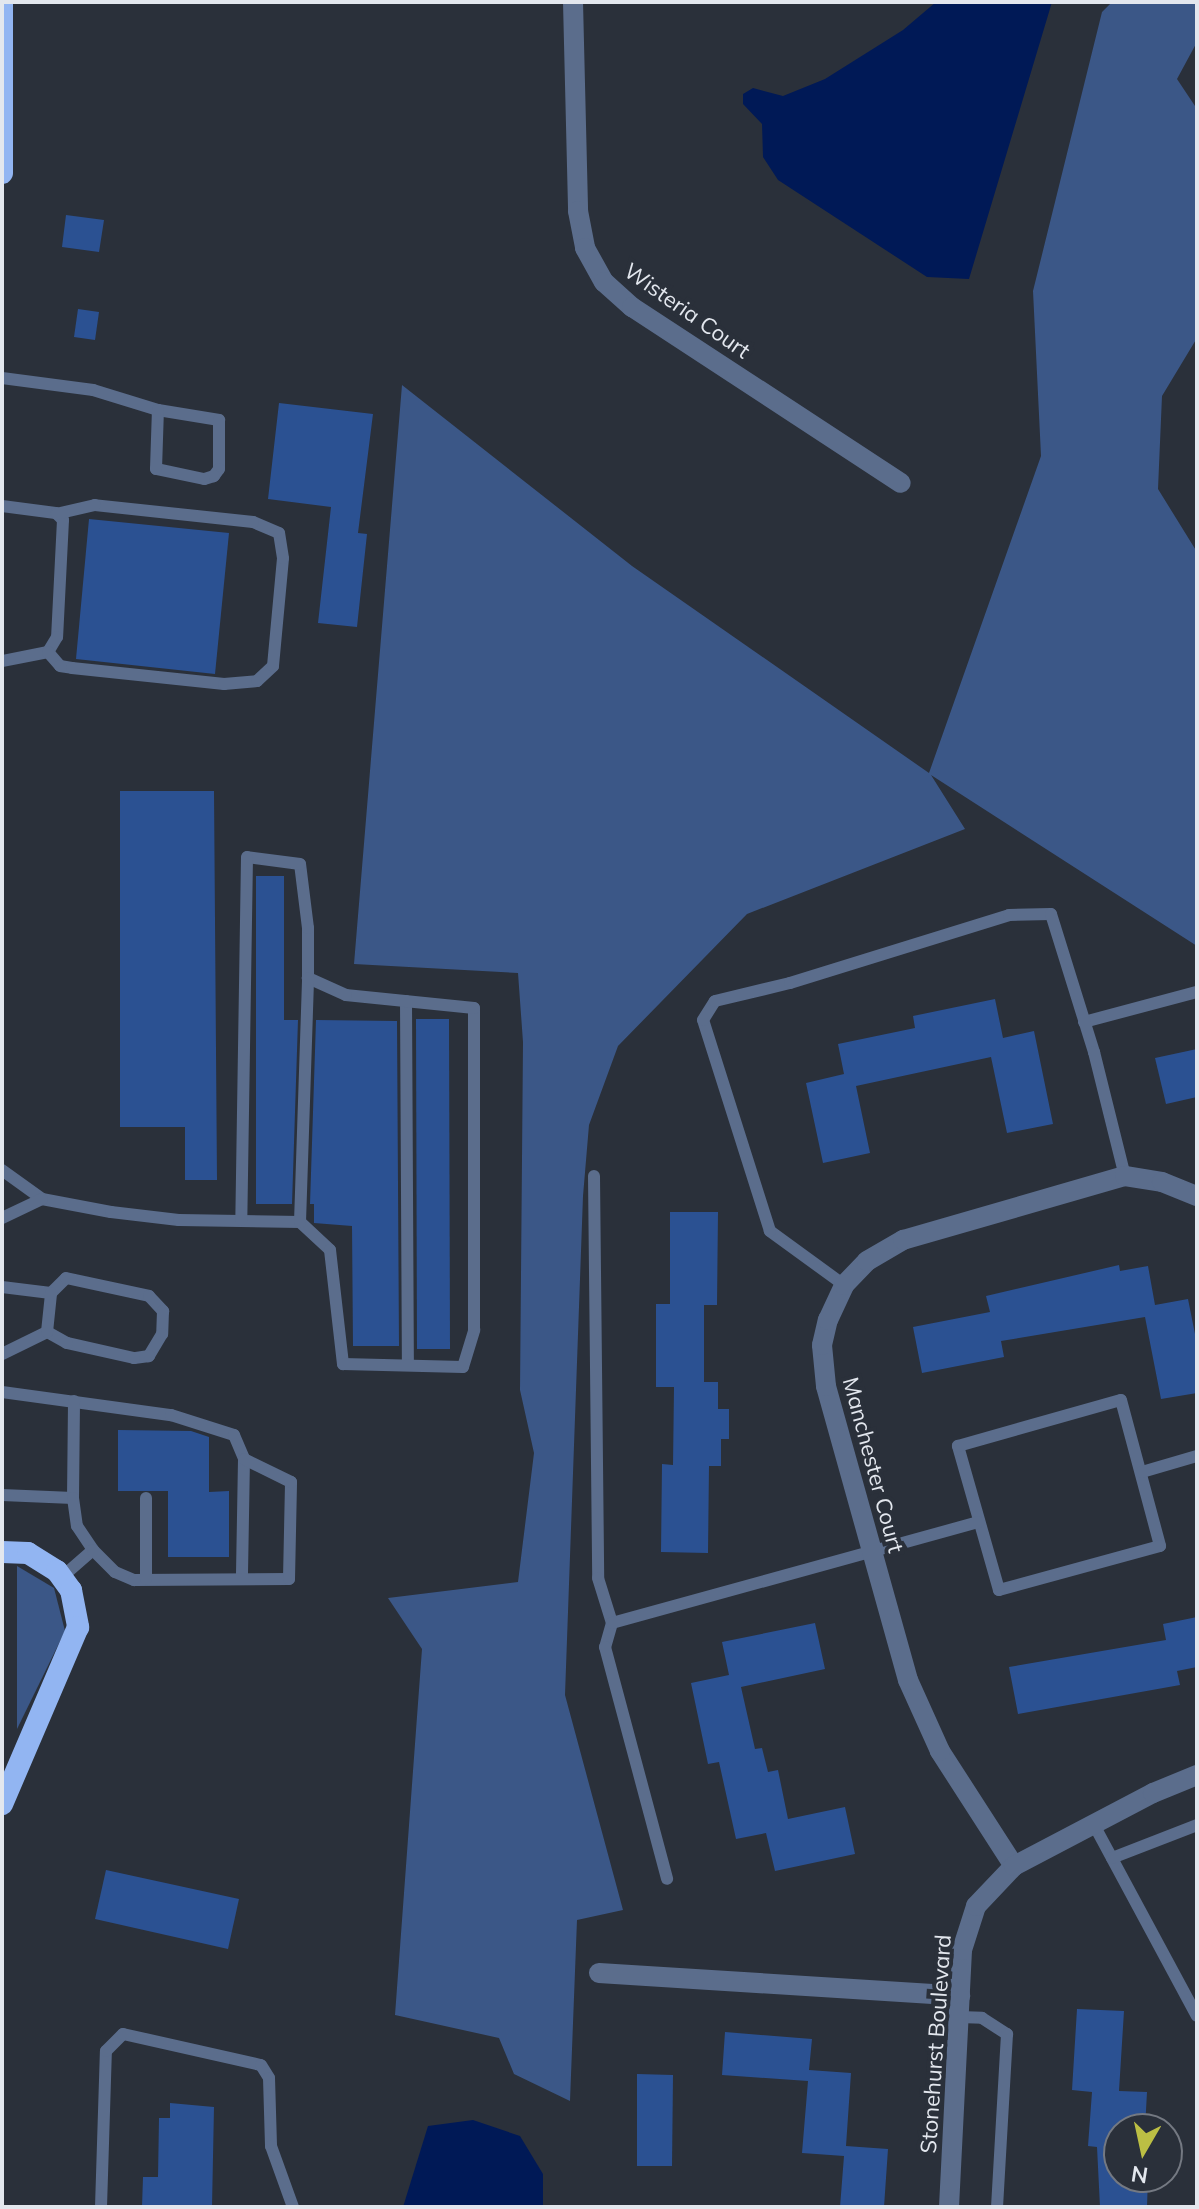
<!DOCTYPE html>
<style>
body{margin:0}
#map{position:relative;width:1199px;height:2209px;overflow:hidden;background:#2a303a;font-family:Mulish,sans-serif}
div>[style]{position:absolute}
.green>*{inset:0;background:#3b5787}
.water>*{inset:0;background:#001956}
.building>*{inset:0;background:#2b5192}
.service>*{height:12px;margin:-6px;padding:0 6px;transform-origin:6px;border-radius:6px;background:#5b6d8c}
.minor>*{height:20px;margin:-10px;padding:0 10px;transform-origin:10px;border-radius:10px;background:#5b6d8c}
.trunk>*{height:22px;margin:-11px;padding:0 11px;transform-origin:11px;border-radius:11px;background:#92b5f2}
span{translate:-50% -50%;white-space:nowrap;text-align:center;line-height:1.15;-webkit-text-stroke:8px #2a303a;paint-order:stroke}
.street-label{font-size:22px;color:#e3e7ee}
.frame{position:absolute;inset:0;border:4px solid #e3e7ee;pointer-events:none}
.north{position:absolute;left:1103px;top:2113px;width:80px;height:80px;box-sizing:border-box;background:#2a303a;border:2px solid #747982;border-radius:50%;rotate:189deg;font-size:22px;font-weight:700;line-height:32px;text-align:center;color:#e3e7ee}
.north::after{content:'';display:block;margin:auto;width:28px;height:36px;background:#bcbf44;clip-path:polygon(50% 0,100% 100%,50% 72%,0 100%)}
</style>
<div id="map">
<div class="green">
<i style="clip-path:polygon(1112px 2px,1197px 2px,1197px 42px,1177px 79px,1197px 109px,1197px 338px,1162px 396px,1158px 489px,1197px 552px,1197px 946px,931px 775px,965px 829px,747px 914px,618px 1046px,589px 1125px,583px 1196px,565px 1695px,623px 1910px,577px 1920px,570px 2101px,514px 2074px,499px 2038px,395px 2015px,422px 1649px,388px 1598px,518px 1582px,534px 1453px,520px 1390px,523px 1042px,518px 973px,354px 964px,402px 385px,632px 566px,929px 773px,1041px 456px,1033px 291px,1102px 12px)"></i>
<i style="clip-path:polygon(17px 1566px,54px 1588px,65px 1631px,17px 1729px)"></i>
</div>
<div class="water">
<i style="clip-path:polygon(936px 2px,1052px 2px,969px 279px,927px 277px,778px 180px,763px 157px,762px 124px,743px 104px,743px 94px,753px 88px,783px 96px,825px 79px,903px 30px)"></i>
<i style="clip-path:polygon(473px 2120px,520px 2136px,543px 2174px,543px 2207px,403px 2207px,428px 2126px)"></i>
</div>
<div class="building">
<i style="clip-path:polygon(66px 215px,104px 220px,99px 252px,62px 247px)"></i>
<i style="clip-path:polygon(78px 309px,99px 312px,95px 340px,74px 337px)"></i>
<i style="clip-path:polygon(279px 403px,373px 414px,358px 533px,367px 534px,357px 627px,318px 623px,331px 507px,268px 499px)"></i>
<i style="clip-path:polygon(89px 519px,229px 533px,215px 674px,76px 659px)"></i>
<i style="clip-path:polygon(120px 791px,214px 791px,217px 1180px,185px 1180px,185px 1127px,120px 1127px)"></i>
<i style="clip-path:polygon(256px 876px,284px 876px,284px 1020px,298px 1020px,292px 1204px,256px 1204px)"></i>
<i style="clip-path:polygon(995px 999px,1003px 1038px,1034px 1031px,1053px 1124px,1007px 1133px,991px 1057px,856px 1086px,870px 1153px,823px 1163px,806px 1083px,844px 1074px,838px 1044px,915px 1028px,913px 1016px)"></i>
<i style="clip-path:polygon(416px 1019px,449px 1019px,450px 1349px,417px 1349px)"></i>
<i style="clip-path:polygon(316px 1020px,397px 1021px,399px 1346px,353px 1346px,352px 1226px,314px 1223px,314px 1204px,310px 1204px)"></i>
<i style="clip-path:polygon(1197px 1049px,1197px 1097px,1166px 1104px,1155px 1058px)"></i>
<i style="clip-path:polygon(670px 1212px,718px 1212px,717px 1305px,704px 1305px,704px 1382px,718px 1382px,718px 1409px,729px 1409px,729px 1439px,721px 1439px,721px 1466px,709px 1466px,708px 1553px,661px 1552px,662px 1464px,673px 1465px,674px 1387px,656px 1387px,656px 1304px,670px 1304px)"></i>
<i style="clip-path:polygon(1119px 1265px,1120px 1271px,1148px 1266px,1155px 1305px,1188px 1299px,1197px 1344px,1197px 1393px,1161px 1399px,1145px 1317px,1001px 1341px,1004px 1357px,922px 1373px,913px 1327px,990px 1312px,986px 1296px)"></i>
<i style="clip-path:polygon(118px 1430px,191px 1431px,209px 1437px,209px 1492px,229px 1491px,229px 1557px,168px 1557px,168px 1491px,118px 1491px)"></i>
<i style="clip-path:polygon(1197px 1617px,1197px 1667px,1177px 1671px,1180px 1685px,1018px 1714px,1009px 1667px,1166px 1640px,1163px 1624px)"></i>
<i style="clip-path:polygon(815px 1623px,825px 1669px,741px 1687px,755px 1749px,762px 1748px,768px 1772px,778px 1770px,788px 1819px,845px 1807px,855px 1854px,775px 1871px,766px 1833px,736px 1839px,719px 1762px,708px 1764px,691px 1683px,729px 1675px,722px 1642px)"></i>
<i style="clip-path:polygon(106px 1870px,239px 1899px,228px 1949px,95px 1919px)"></i>
<i style="clip-path:polygon(1077px 2009px,1124px 2011px,1119px 2091px,1147px 2092px,1145px 2129px,1119px 2129px,1119px 2177px,1148px 2177px,1147px 2207px,1100px 2207px,1097px 2147px,1088px 2146px,1092px 2092px,1072px 2090px)"></i>
<i style="clip-path:polygon(725px 2032px,812px 2039px,809px 2070px,851px 2073px,846px 2146px,888px 2149px,884px 2207px,840px 2207px,844px 2156px,802px 2153px,808px 2081px,722px 2075px)"></i>
<i style="clip-path:polygon(637px 2074px,673px 2075px,672px 2166px,637px 2166px)"></i>
<i style="clip-path:polygon(170px 2103px,214px 2107px,212px 2207px,142px 2207px,143px 2177px,158px 2177px,159px 2118px,170px 2118px)"></i>
</div>
<div class="service">
<i style="left:2px;top:378px;width:92px;rotate:7.5deg"></i>
<i style="left:93px;top:390px;width:68px;rotate:17.1deg"></i>
<i style="left:158px;top:410px;width:62px;rotate:9.3deg"></i>
<i style="left:219px;top:420px;width:49px;rotate:90deg"></i>
<i style="left:219px;top:469px;width:9px;rotate:126deg"></i>
<i style="left:214px;top:476px;width:10px;rotate:163deg"></i>
<i style="left:204px;top:479px;width:49px;rotate:-168.2deg"></i>
<i style="left:156px;top:469px;width:59px;rotate:-88.1deg"></i>
<i style="left:2px;top:506px;width:54px;rotate:7.4deg"></i>
<i style="left:56px;top:513px;width:10px;rotate:45deg"></i>
<i style="left:63px;top:520px;width:117px;rotate:92.9deg"></i>
<i style="left:57px;top:637px;width:17px;rotate:121deg"></i>
<i style="left:48px;top:652px;width:47px;rotate:168.9deg"></i>
<i style="left:48px;top:652px;width:18px;rotate:49deg"></i>
<i style="left:60px;top:666px;width:12px;rotate:9deg"></i>
<i style="left:72px;top:668px;width:153px;rotate:6deg"></i>
<i style="left:224px;top:684px;width:33px;rotate:-5deg"></i>
<i style="left:257px;top:681px;width:22px;rotate:-43deg"></i>
<i style="left:273px;top:666px;width:108px;rotate:-84.7deg"></i>
<i style="left:283px;top:558px;width:25px;rotate:-99deg"></i>
<i style="left:279px;top:533px;width:28px;rotate:-157deg"></i>
<i style="left:253px;top:522px;width:159px;rotate:-173.9deg"></i>
<i style="left:95px;top:505px;width:39px;rotate:167deg"></i>
<i style="left:406px;top:1001px;width:364px;rotate:89.7deg"></i>
<i style="left:1084px;top:1022px;width:117px;rotate:-14.9deg"></i>
<i style="left:2px;top:1170px;width:49px;rotate:35.9deg"></i>
<i style="left:42px;top:1199px;width:70px;rotate:10.7deg"></i>
<i style="left:111px;top:1212px;width:68px;rotate:6.7deg"></i>
<i style="left:179px;top:1220px;width:121px;rotate:0.9deg"></i>
<i style="left:300px;top:1222px;width:41px;rotate:43deg"></i>
<i style="left:330px;top:1250px;width:115px;rotate:83.5deg"></i>
<i style="left:343px;top:1364px;width:120px;rotate:1.4deg"></i>
<i style="left:463px;top:1367px;width:39px;rotate:-73deg"></i>
<i style="left:474px;top:1330px;width:322px;rotate:-90deg"></i>
<i style="left:474px;top:1008px;width:129px;rotate:-174.2deg"></i>
<i style="left:346px;top:995px;width:42px;rotate:-155.9deg"></i>
<i style="left:308px;top:978px;width:50px;rotate:-90deg"></i>
<i style="left:308px;top:928px;width:64px;rotate:-97.1deg"></i>
<i style="left:300px;top:864px;width:53px;rotate:-172.5deg"></i>
<i style="left:247px;top:857px;width:363px;rotate:90.9deg"></i>
<i style="left:594px;top:1176px;width:402px;rotate:89.4deg"></i>
<i style="left:598px;top:1578px;width:47px;rotate:72.7deg"></i>
<i style="left:612px;top:1623px;width:25px;rotate:106deg"></i>
<i style="left:605px;top:1647px;width:240px;rotate:75deg"></i>
<i style="left:2px;top:1218px;width:44px;rotate:-25.4deg"></i>
<i style="left:300px;top:1222px;width:244px;rotate:-88.1deg"></i>
<i style="left:844px;top:1285px;width:92px;rotate:-143.9deg"></i>
<i style="left:770px;top:1231px;width:221px;rotate:-107.6deg"></i>
<i style="left:703px;top:1020px;width:22px;rotate:-58deg"></i>
<i style="left:715px;top:1001px;width:77px;rotate:-13.5deg"></i>
<i style="left:790px;top:983px;width:229px;rotate:-17.2deg"></i>
<i style="left:1009px;top:915px;width:42px;rotate:-1.4deg"></i>
<i style="left:1051px;top:914px;width:145px;rotate:72.7deg"></i>
<i style="left:1094px;top:1052px;width:128px;rotate:76deg"></i>
<i style="left:2px;top:1287px;width:49px;rotate:7deg"></i>
<i style="left:51px;top:1293px;width:21px;rotate:-45deg"></i>
<i style="left:66px;top:1278px;width:85px;rotate:12.2deg"></i>
<i style="left:149px;top:1296px;width:21px;rotate:47deg"></i>
<i style="left:163px;top:1311px;width:23px;rotate:92deg"></i>
<i style="left:162px;top:1334px;width:26px;rotate:121deg"></i>
<i style="left:149px;top:1356px;width:15px;rotate:172deg"></i>
<i style="left:134px;top:1358px;width:69px;rotate:-167.4deg"></i>
<i style="left:67px;top:1343px;width:23px;rotate:-151deg"></i>
<i style="left:47px;top:1332px;width:50px;rotate:153.9deg"></i>
<i style="left:47px;top:1332px;width:39px;rotate:-84deg"></i>
<i style="left:2px;top:1392px;width:171px;rotate:7.8deg"></i>
<i style="left:171px;top:1415px;width:66px;rotate:17.6deg"></i>
<i style="left:234px;top:1435px;width:26px;rotate:67deg"></i>
<i style="left:244px;top:1459px;width:120px;rotate:91deg"></i>
<i style="left:1121px;top:1400px;width:151px;rotate:75deg"></i>
<i style="left:1160px;top:1546px;width:167px;rotate:164.7deg"></i>
<i style="left:999px;top:1590px;width:150px;rotate:-105.9deg"></i>
<i style="left:958px;top:1446px;width:169px;rotate:-15.8deg"></i>
<i style="left:1142px;top:1472px;width:57px;rotate:-16.2deg"></i>
<i style="left:2px;top:1495px;width:71px;rotate:2.4deg"></i>
<i style="left:73px;top:1498px;width:97px;rotate:-89.4deg"></i>
<i style="left:73px;top:1498px;width:28px;rotate:82deg"></i>
<i style="left:77px;top:1526px;width:29px;rotate:56deg"></i>
<i style="left:62px;top:1577px;width:41px;rotate:-41.1deg"></i>
<i style="left:93px;top:1550px;width:31px;rotate:45deg"></i>
<i style="left:115px;top:1572px;width:21px;rotate:23deg"></i>
<i style="left:134px;top:1580px;width:155px;rotate:-0.4deg"></i>
<i style="left:289px;top:1579px;width:97px;rotate:-88.8deg"></i>
<i style="left:291px;top:1482px;width:52px;rotate:-153.9deg"></i>
<i style="left:146px;top:1579px;width:81px;rotate:-90deg"></i>
<i style="left:612px;top:1623px;width:380px;rotate:-15.4deg"></i>
<i style="left:1093px;top:1823px;width:219px;rotate:61.7deg"></i>
<i style="left:1112px;top:1858px;width:91px;rotate:-21.2deg"></i>
<i style="left:959px;top:2017px;width:23px;rotate:2deg"></i>
<i style="left:982px;top:2018px;width:30px;rotate:33deg"></i>
<i style="left:1007px;top:2034px;width:173px;rotate:93.3deg"></i>
<i style="left:101px;top:2207px;width:156px;rotate:-88.2deg"></i>
<i style="left:106px;top:2051px;width:24px;rotate:-45deg"></i>
<i style="left:123px;top:2034px;width:141px;rotate:12.7deg"></i>
<i style="left:261px;top:2065px;width:15px;rotate:58deg"></i>
<i style="left:269px;top:2078px;width:68px;rotate:88.3deg"></i>
<i style="left:271px;top:2146px;width:65px;rotate:70.2deg"></i>
</div>
<div class="minor">
<i style="left:573px;top:2px;width:209px;rotate:88.6deg"></i>
<i style="left:578px;top:211px;width:38px;rotate:79deg"></i>
<i style="left:585px;top:248px;width:39px;rotate:61deg"></i>
<i style="left:604px;top:282px;width:38px;rotate:42deg"></i>
<i style="left:632px;top:307px;width:321px;rotate:33.2deg"></i>
<i style="left:1014px;top:1866px;width:137px;rotate:-122.8deg"></i>
<i style="left:940px;top:1751px;width:78px;rotate:-114.3deg"></i>
<i style="left:908px;top:1680px;width:305px;rotate:-105.6deg"></i>
<i style="left:826px;top:1386px;width:41px;rotate:-95.6deg"></i>
<i style="left:822px;top:1345px;width:26px;rotate:-77deg"></i>
<i style="left:828px;top:1320px;width:38px;rotate:-65deg"></i>
<i style="left:844px;top:1285px;width:33px;rotate:-46deg"></i>
<i style="left:867px;top:1261px;width:42px;rotate:-30.3deg"></i>
<i style="left:903px;top:1240px;width:231px;rotate:-16.1deg"></i>
<i style="left:1125px;top:1176px;width:37px;rotate:9deg"></i>
<i style="left:1162px;top:1182px;width:38px;rotate:22deg"></i>
<i style="left:599px;top:1973px;width:362px;rotate:3.6deg"></i>
<i style="left:949px;top:2207px;width:257px;rotate:-87.1deg"></i>
<i style="left:962px;top:1950px;width:46px;rotate:-72.3deg"></i>
<i style="left:976px;top:1906px;width:55px;rotate:-46.5deg"></i>
<i style="left:1014px;top:1866px;width:157px;rotate:-27.7deg"></i>
<i style="left:1153px;top:1793px;width:48px;rotate:-22.2deg"></i>
</div>
<div class="trunk">
<i style="left:2px;top:173px;width:171px;rotate:-90deg"></i>
<i style="left:2px;top:1552px;width:26px;rotate:2deg"></i>
<i style="left:28px;top:1553px;width:34px;rotate:32deg"></i>
<i style="left:57px;top:1571px;width:24px;rotate:54deg"></i>
<i style="left:71px;top:1590px;width:38px;rotate:79deg"></i>
<i style="left:78px;top:1627px;width:193px;rotate:113.2deg"></i>
</div>
<div class="street-label">
<span style="left:687px;top:311px;rotate:35deg">Wisteria Court</span>
<span style="left:873px;top:1465px;rotate:75deg">Manchester Court</span>
<span style="left:936px;top:2044px;rotate:-86deg">Stonehurst Boulevard</span>
</div>
<div class="frame"></div>
<div class="north">N</div>
</div>
